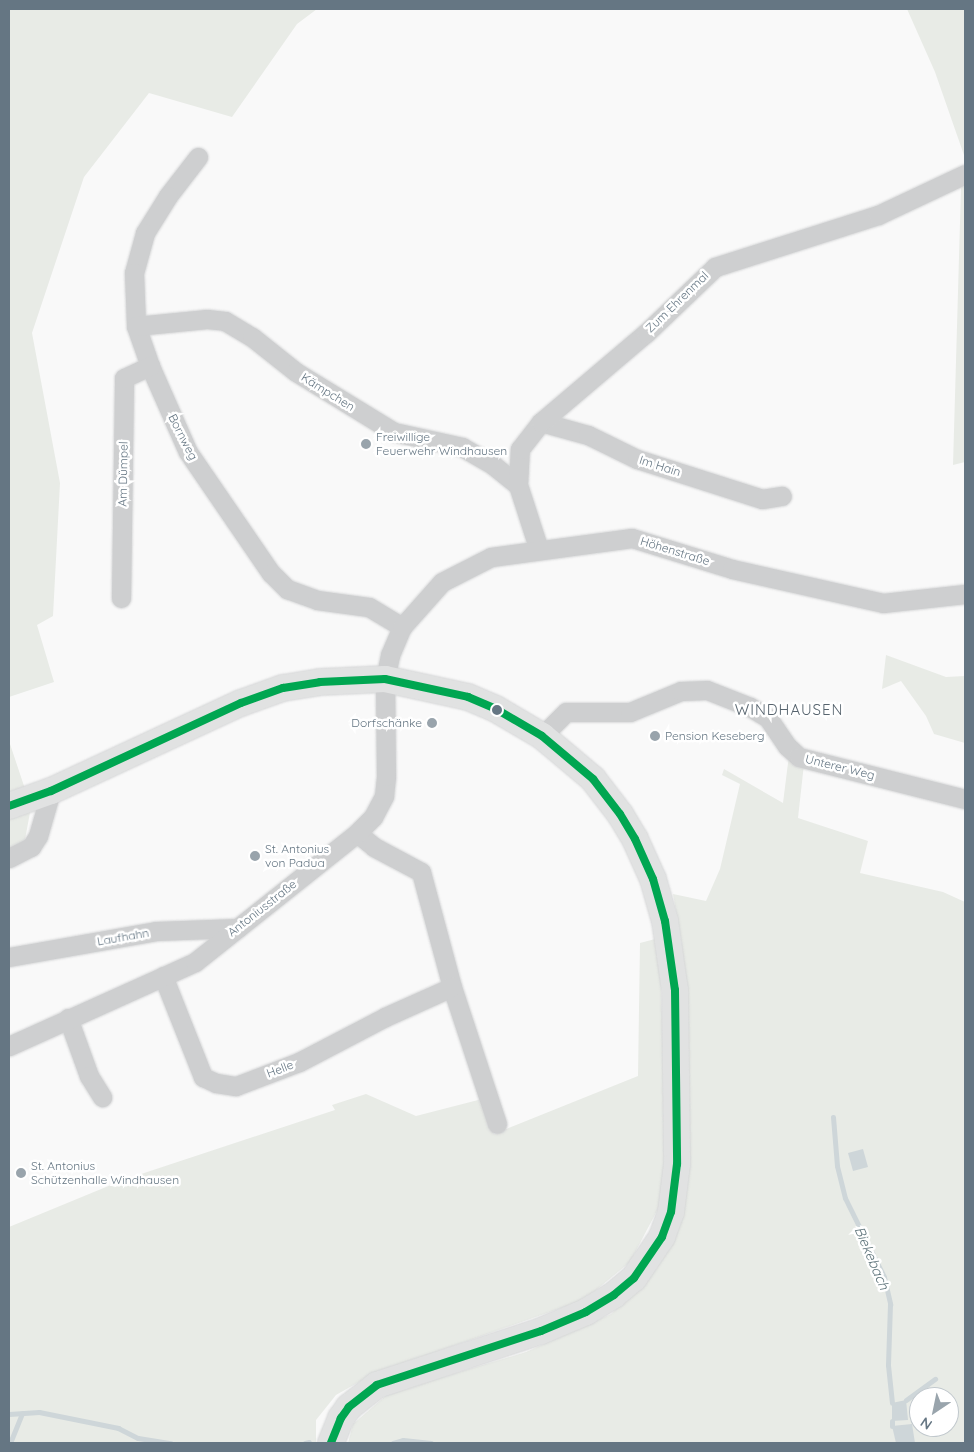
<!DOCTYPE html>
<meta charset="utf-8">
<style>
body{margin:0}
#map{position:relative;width:974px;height:1452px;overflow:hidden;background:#f9f9f9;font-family:Quicksand,sans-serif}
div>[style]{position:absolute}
.green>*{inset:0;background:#e8ebe6}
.water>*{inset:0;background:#ced6d9}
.stream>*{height:5px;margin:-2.5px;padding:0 2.5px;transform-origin:2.5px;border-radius:2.5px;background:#ced6d9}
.roads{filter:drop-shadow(0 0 1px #d5d6d7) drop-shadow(0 0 1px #d5d6d7)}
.minor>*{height:19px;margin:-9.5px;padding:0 9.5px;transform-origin:9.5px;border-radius:9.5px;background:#cecfd0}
.secondary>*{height:26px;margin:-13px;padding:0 13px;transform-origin:13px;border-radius:13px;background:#e1e2e2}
.bus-1>*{height:8px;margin:-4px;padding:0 4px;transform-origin:4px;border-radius:4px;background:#00a651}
.dots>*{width:14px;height:14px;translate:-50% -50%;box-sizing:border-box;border:2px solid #fff;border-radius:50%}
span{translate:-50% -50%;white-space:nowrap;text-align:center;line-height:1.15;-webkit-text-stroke:5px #fff;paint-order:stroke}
.street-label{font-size:12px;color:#657683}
.poi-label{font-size:12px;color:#657683}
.left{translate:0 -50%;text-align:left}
.right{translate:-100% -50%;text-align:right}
.water-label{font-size:14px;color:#60757c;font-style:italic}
.quarter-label{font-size:15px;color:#57646e;letter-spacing:1px}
.frame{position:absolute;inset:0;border:10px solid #657683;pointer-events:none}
.north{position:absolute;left:909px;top:1387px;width:50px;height:50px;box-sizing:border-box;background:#fff;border:1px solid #c1c8cd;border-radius:50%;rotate:214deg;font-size:14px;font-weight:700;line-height:20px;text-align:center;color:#657683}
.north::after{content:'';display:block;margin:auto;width:18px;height:22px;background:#99a4ac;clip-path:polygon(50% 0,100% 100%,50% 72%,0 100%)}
</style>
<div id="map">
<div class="green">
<i style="clip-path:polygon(9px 9px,317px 9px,297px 24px,232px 117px,149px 93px,84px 177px,32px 333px,60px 483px,53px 616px,37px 625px,54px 682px,9px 697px)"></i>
<i style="clip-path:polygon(907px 9px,965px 9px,965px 158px,935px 72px)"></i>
<i style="clip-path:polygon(965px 177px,965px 462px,953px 465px,961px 188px)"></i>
<i style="clip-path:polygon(886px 655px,946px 677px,965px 676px,965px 743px,934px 734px,926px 716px,901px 681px,882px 689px)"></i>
<i style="clip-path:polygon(9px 741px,31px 807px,24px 845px,9px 851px)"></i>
<i style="clip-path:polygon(evenodd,789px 755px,804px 764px,798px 818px,868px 841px,860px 873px,943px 892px,965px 902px,965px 1443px,348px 1443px,353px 1424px,389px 1393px,526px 1352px,611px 1314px,657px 1268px,686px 1196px,682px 946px,673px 894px,706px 901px,720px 869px,740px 784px,722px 775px,724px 769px,783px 803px,789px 755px,919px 1397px,949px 1397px,949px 1427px,919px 1427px,919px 1397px)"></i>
<i style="clip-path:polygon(659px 938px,667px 1146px,660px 1205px,630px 1262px,584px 1300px,373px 1374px,336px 1395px,316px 1420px,316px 1443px,9px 1443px,9px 1227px,123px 1180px,335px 1110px,332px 1105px,366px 1094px,416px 1116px,482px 1099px,494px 1134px,638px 1076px,640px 943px)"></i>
</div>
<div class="water">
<i style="clip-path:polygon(863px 1149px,868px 1167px,853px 1171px,848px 1153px)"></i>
<i style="clip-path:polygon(906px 1400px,908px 1420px,892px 1421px,892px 1403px)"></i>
<i style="clip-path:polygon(912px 1424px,915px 1443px,896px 1443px,892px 1426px)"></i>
</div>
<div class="stream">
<i style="left:833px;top:1117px;width:49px;rotate:85.3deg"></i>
<i style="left:837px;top:1166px;width:33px;rotate:76deg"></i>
<i style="left:845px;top:1198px;width:88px;rotate:63.7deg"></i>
<i style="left:884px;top:1277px;width:28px;rotate:77deg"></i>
<i style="left:890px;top:1304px;width:61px;rotate:91.9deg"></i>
<i style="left:888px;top:1365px;width:38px;rotate:84deg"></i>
<i style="left:906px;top:1400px;width:36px;rotate:-36deg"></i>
<i style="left:9px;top:1414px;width:30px;rotate:-4deg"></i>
<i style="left:39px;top:1412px;width:81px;rotate:11.4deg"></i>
<i style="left:118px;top:1428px;width:22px;rotate:27deg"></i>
<i style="left:138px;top:1438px;width:33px;rotate:9deg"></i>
<i style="left:892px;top:1421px;width:5px;rotate:90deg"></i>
<i style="left:10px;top:1443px;width:32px;rotate:-68deg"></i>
<i style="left:305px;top:1443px;width:4px;rotate:-14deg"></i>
<i style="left:393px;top:1443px;width:10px;rotate:-17deg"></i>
<i style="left:403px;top:1440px;width:28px;rotate:6deg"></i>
</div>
<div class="roads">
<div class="minor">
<i style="left:198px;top:157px;width:49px;rotate:127.6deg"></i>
<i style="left:168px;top:196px;width:44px;rotate:121.9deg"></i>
<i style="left:145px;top:233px;width:41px;rotate:105.4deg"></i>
<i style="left:134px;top:273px;width:53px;rotate:87.8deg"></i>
<i style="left:136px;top:326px;width:42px;rotate:70.7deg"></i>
<i style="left:150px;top:366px;width:94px;rotate:66.2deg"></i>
<i style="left:188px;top:452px;width:147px;rotate:55.6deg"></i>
<i style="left:271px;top:573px;width:23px;rotate:45deg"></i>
<i style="left:287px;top:589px;width:32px;rotate:20deg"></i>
<i style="left:317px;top:600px;width:52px;rotate:7.7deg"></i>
<i style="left:369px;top:607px;width:39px;rotate:31deg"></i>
<i style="left:136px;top:326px;width:71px;rotate:-5.6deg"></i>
<i style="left:207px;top:319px;width:18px;rotate:6deg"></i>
<i style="left:225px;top:321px;width:31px;rotate:31deg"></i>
<i style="left:252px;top:337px;width:56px;rotate:38.5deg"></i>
<i style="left:296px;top:372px;width:115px;rotate:31.5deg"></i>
<i style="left:394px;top:432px;width:70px;rotate:12.4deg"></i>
<i style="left:462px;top:447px;width:36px;rotate:30deg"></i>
<i style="left:493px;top:465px;width:32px;rotate:39deg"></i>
<i style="left:541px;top:422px;width:49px;rotate:15.5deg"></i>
<i style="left:588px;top:435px;width:55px;rotate:26.1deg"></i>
<i style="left:637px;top:459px;width:131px;rotate:17.7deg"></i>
<i style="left:762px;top:499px;width:20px;rotate:-9deg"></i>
<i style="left:539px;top:550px;width:68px;rotate:-107.9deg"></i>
<i style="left:518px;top:485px;width:36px;rotate:-87deg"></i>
<i style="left:520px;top:449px;width:34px;rotate:-52deg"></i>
<i style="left:541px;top:422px;width:138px;rotate:-40.3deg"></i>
<i style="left:646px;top:333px;width:95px;rotate:-43.7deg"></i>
<i style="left:715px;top:267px;width:171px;rotate:-17.7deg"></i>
<i style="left:878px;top:215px;width:96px;rotate:-25.2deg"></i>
<i style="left:121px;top:598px;width:220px;rotate:-89.2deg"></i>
<i style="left:124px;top:378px;width:29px;rotate:-25deg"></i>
<i style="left:542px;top:736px;width:34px;rotate:-45deg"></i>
<i style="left:566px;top:712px;width:64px"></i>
<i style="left:630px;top:712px;width:55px;rotate:-22.4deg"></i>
<i style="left:681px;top:691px;width:26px;rotate:-2deg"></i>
<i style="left:707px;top:690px;width:46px;rotate:21.6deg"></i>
<i style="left:750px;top:707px;width:21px;rotate:31deg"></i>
<i style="left:768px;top:718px;width:34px;rotate:56deg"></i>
<i style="left:787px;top:746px;width:16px;rotate:43deg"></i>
<i style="left:799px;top:757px;width:171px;rotate:14.2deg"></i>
<i style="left:357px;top:833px;width:22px;rotate:39deg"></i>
<i style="left:374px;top:847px;width:53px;rotate:28deg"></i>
<i style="left:421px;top:872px;width:119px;rotate:74.9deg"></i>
<i style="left:452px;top:987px;width:144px;rotate:71.8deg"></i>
<i style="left:9px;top:858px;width:25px;rotate:-27deg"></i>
<i style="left:31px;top:847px;width:13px;rotate:-58deg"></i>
<i style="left:38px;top:836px;width:47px;rotate:-73.9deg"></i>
<i style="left:9px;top:957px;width:149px;rotate:-10deg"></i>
<i style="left:156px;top:931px;width:82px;rotate:-2.1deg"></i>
<i style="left:163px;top:976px;width:109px;rotate:68.4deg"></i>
<i style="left:203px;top:1077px;width:14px;rotate:25deg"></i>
<i style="left:216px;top:1083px;width:20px;rotate:9deg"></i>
<i style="left:236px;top:1086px;width:67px;rotate:-20.9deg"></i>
<i style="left:299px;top:1062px;width:97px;rotate:-27.6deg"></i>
<i style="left:385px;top:1017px;width:73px;rotate:-24.1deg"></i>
<i style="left:68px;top:1018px;width:62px;rotate:70.1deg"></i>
<i style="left:89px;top:1076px;width:25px;rotate:58deg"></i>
<i style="left:9px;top:1046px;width:204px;rotate:-24.3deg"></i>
<i style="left:195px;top:962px;width:207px;rotate:-38.5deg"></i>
<i style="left:357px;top:833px;width:23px;rotate:-45deg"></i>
<i style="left:373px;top:817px;width:24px;rotate:-62deg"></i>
<i style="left:384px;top:796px;width:20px;rotate:-84deg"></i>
<i style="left:386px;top:776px;width:97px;rotate:-90.6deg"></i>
<i style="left:385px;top:679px;width:25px;rotate:-78deg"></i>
<i style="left:390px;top:655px;width:30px;rotate:-67deg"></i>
<i style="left:402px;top:627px;width:60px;rotate:-48.4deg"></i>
<i style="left:442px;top:582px;width:55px;rotate:-27deg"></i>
<i style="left:491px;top:557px;width:142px;rotate:-7.7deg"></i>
<i style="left:632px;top:538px;width:105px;rotate:17.2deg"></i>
<i style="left:732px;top:569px;width:155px;rotate:12.7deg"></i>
<i style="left:883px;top:603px;width:82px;rotate:-6.3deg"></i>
</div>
<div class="secondary">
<i style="left:9px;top:806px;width:45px;rotate:-19.7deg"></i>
<i style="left:51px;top:791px;width:209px;rotate:-24.9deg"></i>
<i style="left:241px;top:703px;width:45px;rotate:-19.7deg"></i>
<i style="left:283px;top:688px;width:37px;rotate:-9deg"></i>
<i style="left:320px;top:682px;width:65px;rotate:-2.6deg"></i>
<i style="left:385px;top:679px;width:85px;rotate:12.2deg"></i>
<i style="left:468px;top:697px;width:30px;rotate:23deg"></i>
<i style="left:496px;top:709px;width:53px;rotate:30.4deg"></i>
<i style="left:542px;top:736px;width:67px;rotate:40.1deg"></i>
<i style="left:593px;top:779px;width:44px;rotate:52.4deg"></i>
<i style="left:620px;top:814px;width:29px;rotate:59deg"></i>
<i style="left:635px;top:839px;width:44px;rotate:65.8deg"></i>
<i style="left:653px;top:879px;width:44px;rotate:74.1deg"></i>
<i style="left:665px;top:921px;width:70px;rotate:81.8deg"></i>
<i style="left:675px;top:990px;width:174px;rotate:89.3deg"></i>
<i style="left:677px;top:1164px;width:48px;rotate:97.1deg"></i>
<i style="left:671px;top:1212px;width:27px;rotate:110deg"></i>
<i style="left:662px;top:1237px;width:50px;rotate:124.3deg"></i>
<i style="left:634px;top:1278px;width:26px;rotate:140deg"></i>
<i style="left:614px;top:1295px;width:33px;rotate:149deg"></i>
<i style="left:586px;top:1312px;width:49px;rotate:157.1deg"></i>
<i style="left:541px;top:1331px;width:173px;rotate:161.8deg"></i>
<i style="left:377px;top:1385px;width:36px;rotate:142deg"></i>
<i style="left:349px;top:1407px;width:14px;rotate:126deg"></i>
<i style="left:341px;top:1418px;width:27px;rotate:112deg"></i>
</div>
</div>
<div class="bus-1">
<i style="left:9px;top:806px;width:45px;rotate:-19.7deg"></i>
<i style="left:51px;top:791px;width:209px;rotate:-24.9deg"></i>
<i style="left:241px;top:703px;width:45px;rotate:-19.7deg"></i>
<i style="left:283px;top:688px;width:37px;rotate:-9deg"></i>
<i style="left:320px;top:682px;width:65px;rotate:-2.6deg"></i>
<i style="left:385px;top:679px;width:85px;rotate:12.2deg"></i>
<i style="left:468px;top:697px;width:30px;rotate:23deg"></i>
<i style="left:496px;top:709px;width:53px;rotate:30.4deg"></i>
<i style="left:542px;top:736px;width:67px;rotate:40.1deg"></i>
<i style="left:593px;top:779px;width:44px;rotate:52.4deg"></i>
<i style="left:620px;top:814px;width:29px;rotate:59deg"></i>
<i style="left:635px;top:839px;width:44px;rotate:65.8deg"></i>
<i style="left:653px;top:879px;width:44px;rotate:74.1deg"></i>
<i style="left:665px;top:921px;width:70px;rotate:81.8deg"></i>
<i style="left:675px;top:990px;width:174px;rotate:89.3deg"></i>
<i style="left:677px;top:1164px;width:48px;rotate:97.1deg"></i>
<i style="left:671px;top:1212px;width:27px;rotate:110deg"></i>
<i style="left:662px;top:1237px;width:50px;rotate:124.3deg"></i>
<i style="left:634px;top:1278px;width:26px;rotate:140deg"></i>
<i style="left:614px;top:1295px;width:33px;rotate:149deg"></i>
<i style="left:586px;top:1312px;width:49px;rotate:157.1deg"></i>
<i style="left:541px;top:1331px;width:173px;rotate:161.8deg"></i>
<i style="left:377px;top:1385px;width:36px;rotate:142deg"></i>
<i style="left:349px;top:1407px;width:14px;rotate:126deg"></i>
<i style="left:341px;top:1418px;width:27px;rotate:112deg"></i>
</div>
<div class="dots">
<i style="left:366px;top:444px;background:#99a4ac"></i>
<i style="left:497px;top:710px;background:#657683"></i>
<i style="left:432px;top:723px;background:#99a4ac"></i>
<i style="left:655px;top:736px;background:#99a4ac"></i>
<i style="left:255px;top:856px;background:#99a4ac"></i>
<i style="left:21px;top:1173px;background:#99a4ac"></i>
</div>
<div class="street-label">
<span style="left:677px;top:302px;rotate:-44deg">Zum Ehrenmal</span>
<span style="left:328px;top:392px;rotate:32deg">Kämpchen</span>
<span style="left:183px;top:437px;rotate:63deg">Bornweg</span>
<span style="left:660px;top:466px;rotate:18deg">Im Hain</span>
<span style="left:123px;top:474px;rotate:-89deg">Am Dümpel</span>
<span style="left:675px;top:551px;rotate:17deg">Höhenstraße</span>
<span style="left:840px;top:767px;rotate:14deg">Unterer Weg</span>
<span style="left:262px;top:908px;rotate:-38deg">Antoniusstraße</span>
<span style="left:123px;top:937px;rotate:-10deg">Laufhahn</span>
<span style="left:280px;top:1069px;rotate:-21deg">Helle</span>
</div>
<div class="poi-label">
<span class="left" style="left:376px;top:444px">Freiwillige<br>Feuerwehr Windhausen</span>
<span class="right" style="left:422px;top:723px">Dorfschänke</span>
<span class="left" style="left:665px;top:736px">Pension Keseberg</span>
<span class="left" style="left:265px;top:856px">St. Antonius<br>von Padua</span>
<span class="left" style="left:31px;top:1173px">St. Antonius<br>Schützenhalle Windhausen</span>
</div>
<div class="water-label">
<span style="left:872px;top:1258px;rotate:67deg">Biekebach</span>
</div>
<div class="quarter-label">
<span style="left:789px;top:710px">WINDHAUSEN</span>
</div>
<div class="frame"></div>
<div class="north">N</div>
</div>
